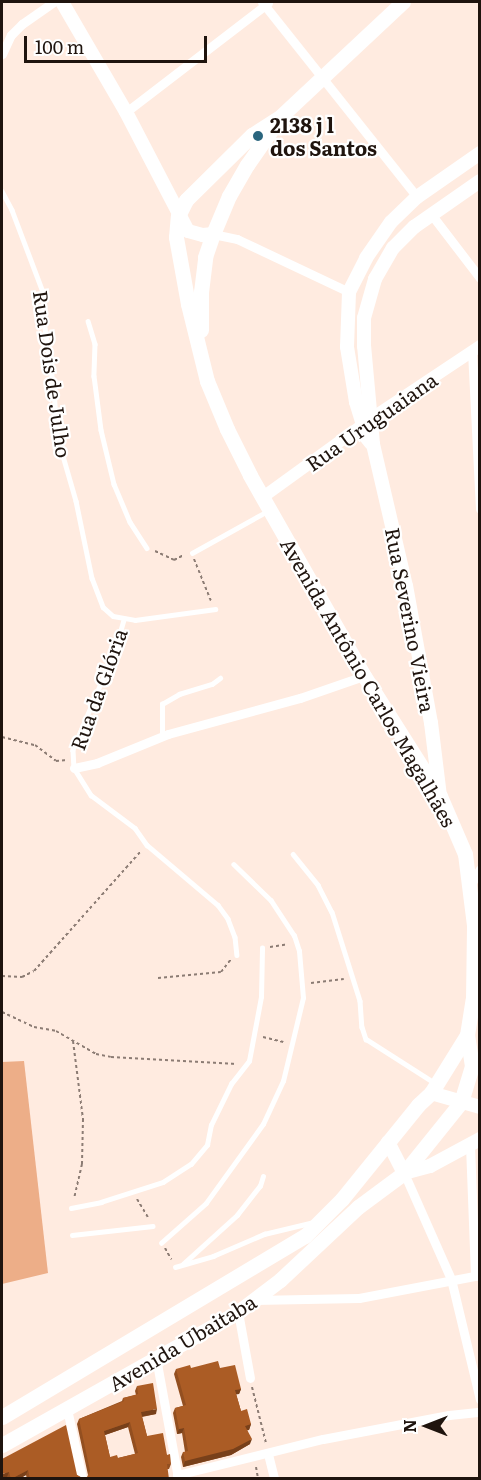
<!DOCTYPE html>
<meta charset="utf-8">
<style>
body{margin:0}
#map{position:relative;width:481px;height:1480px;overflow:hidden;background:#ffebe0;font-family:Literata,serif}
div>[style]{position:absolute}
.green>*{inset:0;background:#edae88}
.path>*{height:2px;margin-top:-1px;transform-origin:0;background:repeating-linear-gradient(90deg,#8c7c74 0 3px,transparent 0 6px)}
.service>*{height:4.5px;margin:-2.25px;padding:0 2.25px;transform-origin:2.25px;border-radius:2.25px;background:#fff}
.minor>*{height:9px;margin:-4.5px;padding:0 4.5px;transform-origin:4.5px;border-radius:4.5px;background:#fff}
.tertiary>*{height:12px;margin:-6px;padding:0 6px;transform-origin:6px;border-radius:6px;background:#fff}
.secondary>*{height:14px;margin:-7px;padding:0 7px;transform-origin:7px;border-radius:7px;background:#fff}
.primary>*{height:15px;margin:-7.5px;padding:0 7.5px;transform-origin:7.5px;border-radius:7.5px;background:#fff}
.wall>*{inset:0;background:#934f20}
.shaded-wall>*{inset:0;background:#78401a}
.building>*{inset:0;background:#ab5c25}
.dots>*{width:16px;height:16px;translate:-50% -50%;box-sizing:border-box;border:3px solid #fff;border-radius:50%}
span{translate:-50% -50%;white-space:nowrap;text-align:center;line-height:1.15;-webkit-text-stroke:4.5px #fff;paint-order:stroke}
.poi-label{font-size:20px;color:#1f140e;font-weight:700}
.left{translate:0 -50%;text-align:left}
.street-label{font-size:20px;color:#1f140e}
.frame{position:absolute;inset:0;border:3px solid #1f140e;pointer-events:none}
.north{position:absolute;left:397px;top:1396px;width:60px;height:60px;-webkit-text-stroke:4px #fff;paint-order:stroke;rotate:270deg;font-size:16px;font-weight:700;line-height:24px;text-align:center;color:#1f140e}
.north::after{content:'';display:block;margin:auto;width:21px;height:27px;background:#1f140e;clip-path:polygon(50% 0,100% 100%,50% 72%,0 100%)}
.scale{position:absolute;left:24px;top:36px;width:183px;height:27px;box-sizing:border-box;border:3px solid #1f140e;border-top:0;padding-left:8px;font-size:18px;line-height:21px;white-space:nowrap;color:#1f140e;-webkit-text-stroke:4px #fff;paint-order:stroke}
</style>
<div id="map">
<div class="green">
<i style="clip-path:polygon(24px 1061px,48px 1273px,2px 1284px,2px 1062px)"></i>
</div>
<div class="path">
<i style="left:155px;top:551px;width:21px;rotate:25deg"></i>
<i style="left:174px;top:560px;width:11px;rotate:-27deg"></i>
<i style="left:194px;top:559px;width:45px;rotate:68deg"></i>
<i style="left:2px;top:737px;width:34px;rotate:14deg"></i>
<i style="left:35px;top:745px;width:26px;rotate:37deg"></i>
<i style="left:56px;top:761px;width:11px;rotate:-5deg"></i>
<i style="left:270px;top:947px;width:18px;rotate:-9deg"></i>
<i style="left:2px;top:976px;width:20px;rotate:3deg"></i>
<i style="left:22px;top:977px;width:13px;rotate:-27deg"></i>
<i style="left:34px;top:971px;width:161px;rotate:-48.3deg"></i>
<i style="left:158px;top:978px;width:63px;rotate:-5.4deg"></i>
<i style="left:221px;top:972px;width:16px;rotate:-52deg"></i>
<i style="left:311px;top:983px;width:33px;rotate:-7deg"></i>
<i style="left:2px;top:1012px;width:35px;rotate:25deg"></i>
<i style="left:34px;top:1027px;width:22px;rotate:10deg"></i>
<i style="left:56px;top:1031px;width:46px;rotate:29.9deg"></i>
<i style="left:96px;top:1054px;width:15px;rotate:11deg"></i>
<i style="left:111px;top:1057px;width:126px;rotate:3.2deg"></i>
<i style="left:263px;top:1037px;width:21px;rotate:14deg"></i>
<i style="left:73px;top:1041px;width:79px;rotate:82.7deg"></i>
<i style="left:83px;top:1119px;width:45px;rotate:91.3deg"></i>
<i style="left:82px;top:1164px;width:35px;rotate:103deg"></i>
<i style="left:137px;top:1199px;width:21px;rotate:59deg"></i>
<i style="left:165px;top:1248px;width:13px;rotate:61deg"></i>
<i style="left:252px;top:1387px;width:58px;rotate:76deg"></i>
<i style="left:256px;top:1467px;width:11px;rotate:80deg"></i>
</div>
<div class="service">
<i style="left:2px;top:191px;width:21px;rotate:62deg"></i>
<i style="left:12px;top:210px;width:88px;rotate:69.3deg"></i>
<i style="left:43px;top:292px;width:36px;rotate:87deg"></i>
<i style="left:45px;top:328px;width:63px;rotate:81.7deg"></i>
<i style="left:54px;top:390px;width:45px;rotate:86.2deg"></i>
<i style="left:57px;top:435px;width:69px;rotate:73.9deg"></i>
<i style="left:76px;top:501px;width:79px;rotate:78.3deg"></i>
<i style="left:92px;top:578px;width:31px;rotate:69deg"></i>
<i style="left:103px;top:607px;width:13px;rotate:42deg"></i>
<i style="left:113px;top:616px;width:22px;rotate:10deg"></i>
<i style="left:135px;top:620px;width:81px;rotate:-7.8deg"></i>
<i style="left:88px;top:321px;width:24px;rotate:73deg"></i>
<i style="left:95px;top:344px;width:32px;rotate:92deg"></i>
<i style="left:94px;top:376px;width:54px;rotate:82.6deg"></i>
<i style="left:101px;top:430px;width:56px;rotate:76.5deg"></i>
<i style="left:114px;top:484px;width:41px;rotate:67.2deg"></i>
<i style="left:130px;top:522px;width:31px;rotate:57deg"></i>
<i style="left:192px;top:553px;width:80px;rotate:-29.1deg"></i>
<i style="left:124px;top:620px;width:29px;rotate:106deg"></i>
<i style="left:116px;top:648px;width:111px;rotate:112.9deg"></i>
<i style="left:73px;top:750px;width:18px;rotate:87deg"></i>
<i style="left:74px;top:768px;width:32px;rotate:58deg"></i>
<i style="left:91px;top:795px;width:55px;rotate:36.9deg"></i>
<i style="left:135px;top:828px;width:21px;rotate:55deg"></i>
<i style="left:147px;top:845px;width:93px;rotate:40.2deg"></i>
<i style="left:218px;top:905px;width:17px;rotate:54deg"></i>
<i style="left:228px;top:919px;width:19px;rotate:69deg"></i>
<i style="left:235px;top:937px;width:18px;rotate:84deg"></i>
<i style="left:162px;top:736px;width:32px;rotate:-90deg"></i>
<i style="left:162px;top:704px;width:20px;rotate:-30deg"></i>
<i style="left:179px;top:694px;width:34px;rotate:-17deg"></i>
<i style="left:212px;top:684px;width:10px;rotate:-37deg"></i>
<i style="left:293px;top:854px;width:40px;rotate:51deg"></i>
<i style="left:318px;top:885px;width:30px;rotate:63deg"></i>
<i style="left:332px;top:912px;width:93px;rotate:72.5deg"></i>
<i style="left:360px;top:1001px;width:26px;rotate:86deg"></i>
<i style="left:362px;top:1027px;width:13px;rotate:72deg"></i>
<i style="left:366px;top:1039px;width:82px;rotate:32.5deg"></i>
<i style="left:71px;top:1208px;width:31px;rotate:-11deg"></i>
<i style="left:101px;top:1202px;width:65px;rotate:-17.9deg"></i>
<i style="left:163px;top:1182px;width:33px;rotate:-33deg"></i>
<i style="left:191px;top:1164px;width:25px;rotate:-50deg"></i>
<i style="left:207px;top:1145px;width:20px;rotate:-79deg"></i>
<i style="left:211px;top:1125px;width:46px;rotate:-64deg"></i>
<i style="left:231px;top:1084px;width:29px;rotate:-52deg"></i>
<i style="left:249px;top:1061px;width:65px;rotate:-79.4deg"></i>
<i style="left:261px;top:997px;width:49px;rotate:-88.8deg"></i>
<i style="left:72px;top:1235px;width:81px;rotate:-6.4deg"></i>
<i style="left:161px;top:1243px;width:60px;rotate:-41.6deg"></i>
<i style="left:206px;top:1203px;width:97px;rotate:-54.2deg"></i>
<i style="left:263px;top:1124px;width:47px;rotate:-65.1deg"></i>
<i style="left:283px;top:1081px;width:85px;rotate:-76.5deg"></i>
<i style="left:303px;top:998px;width:47px;rotate:-94.9deg"></i>
<i style="left:299px;top:951px;width:16px;rotate:-108deg"></i>
<i style="left:294px;top:936px;width:42px;rotate:-123.3deg"></i>
<i style="left:271px;top:901px;width:52px;rotate:-135.8deg"></i>
<i style="left:183px;top:1264px;width:73px;rotate:-42.2deg"></i>
<i style="left:237px;top:1215px;width:37px;rotate:-52deg"></i>
<i style="left:260px;top:1186px;width:10px;rotate:-73deg"></i>
<i style="left:175px;top:1267px;width:40px;rotate:-16deg"></i>
<i style="left:213px;top:1256px;width:56px;rotate:-23.3deg"></i>
<i style="left:264px;top:1234px;width:51px;rotate:-13.5deg"></i>
</div>
<div class="minor">
<i style="left:262px;top:2px;width:249px;rotate:51.5deg"></i>
<i style="left:2px;top:54px;width:21px;rotate:-65deg"></i>
<i style="left:11px;top:35px;width:16px;rotate:-45deg"></i>
<i style="left:22px;top:24px;width:38px;rotate:-35deg"></i>
<i style="left:126px;top:112px;width:179px;rotate:-37.5deg"></i>
<i style="left:431px;top:214px;width:81px;rotate:52.6deg"></i>
<i style="left:213px;top:234px;width:25px;rotate:12deg"></i>
<i style="left:237px;top:239px;width:124px;rotate:25.3deg"></i>
<i style="left:472px;top:351px;width:158px;rotate:87.1deg"></i>
<i style="left:74px;top:768px;width:24px;rotate:-12deg"></i>
<i style="left:97px;top:763px;width:77px;rotate:-22.2deg"></i>
<i style="left:168px;top:734px;width:137px;rotate:-15.3deg"></i>
<i style="left:300px;top:698px;width:68px;rotate:-19deg"></i>
<i style="left:471px;top:884px;width:17px;rotate:-59deg"></i>
<i style="left:470px;top:1145px;width:131px;rotate:87.8deg"></i>
<i style="left:404px;top:1173px;width:116px;rotate:66.1deg"></i>
<i style="left:451px;top:1279px;width:124px;rotate:76.5deg"></i>
<i style="left:254px;top:1300px;width:105px;rotate:-1.1deg"></i>
<i style="left:359px;top:1298px;width:123px;rotate:-10.8deg"></i>
<i style="left:238px;top:1312px;width:67px;rotate:79.7deg"></i>
<i style="left:156px;top:1358px;width:122px;rotate:79.6deg"></i>
<i style="left:67px;top:1409px;width:71px;rotate:77.7deg"></i>
<i style="left:268px;top:1454px;width:25px;rotate:76deg"></i>
<i style="left:177px;top:1475px;width:150px;rotate:-13.9deg"></i>
<i style="left:323px;top:1439px;width:128px;rotate:-10.8deg"></i>
<i style="left:449px;top:1415px;width:31px;rotate:-6deg"></i>
</div>
<div class="tertiary">
<i style="left:263px;top:497px;width:135px;rotate:-35.9deg"></i>
<i style="left:372px;top:418px;width:130px;rotate:-33.7deg"></i>
</div>
<div class="secondary">
<i style="left:62px;top:2px;width:127px;rotate:59.8deg"></i>
<i style="left:126px;top:112px;width:134px;rotate:62.5deg"></i>
<i style="left:188px;top:231px;width:16px;rotate:15deg"></i>
<i style="left:203px;top:235px;width:10px;rotate:-6deg"></i>
<i style="left:371px;top:443px;width:6px;rotate:-129deg"></i>
<i style="left:367px;top:438px;width:38px;rotate:-107deg"></i>
<i style="left:356px;top:402px;width:56px;rotate:-99.3deg"></i>
<i style="left:347px;top:347px;width:55px;rotate:-87.9deg"></i>
<i style="left:349px;top:292px;width:38px;rotate:-63deg"></i>
<i style="left:366px;top:258px;width:44px;rotate:-55.2deg"></i>
<i style="left:391px;top:222px;width:36px;rotate:-44deg"></i>
<i style="left:417px;top:197px;width:77px;rotate:-34.9deg"></i>
<i style="left:440px;top:796px;width:74px;rotate:-97deg"></i>
<i style="left:431px;top:723px;width:139px;rotate:-100.3deg"></i>
<i style="left:406px;top:586px;width:146px;rotate:-103.1deg"></i>
<i style="left:373px;top:444px;width:98px;rotate:-95.2deg"></i>
<i style="left:364px;top:346px;width:28px;rotate:-90deg"></i>
<i style="left:364px;top:318px;width:41px;rotate:-74.2deg"></i>
<i style="left:375px;top:279px;width:36px;rotate:-60deg"></i>
<i style="left:393px;top:248px;width:30px;rotate:-45deg"></i>
<i style="left:414px;top:227px;width:80px;rotate:-34.9deg"></i>
<i style="left:431px;top:1093px;width:51px;rotate:15.9deg"></i>
<i style="left:388px;top:1142px;width:35px;rotate:63deg"></i>
<i style="left:404px;top:1173px;width:27px;rotate:-15deg"></i>
<i style="left:430px;top:1166px;width:57px;rotate:-28.4deg"></i>
</div>
<div class="primary">
<i style="left:201px;top:330px;width:38px;rotate:-90deg"></i>
<i style="left:201px;top:292px;width:35px;rotate:-83deg"></i>
<i style="left:205px;top:257px;width:24px;rotate:-71deg"></i>
<i style="left:213px;top:234px;width:41px;rotate:-67.2deg"></i>
<i style="left:229px;top:196px;width:36px;rotate:-60deg"></i>
<i style="left:247px;top:165px;width:56px;rotate:-55.2deg"></i>
<i style="left:2px;top:1417px;width:353px;rotate:-30.9deg"></i>
<i style="left:305px;top:1236px;width:52px;rotate:-45deg"></i>
<i style="left:342px;top:1199px;width:121px;rotate:-51deg"></i>
<i style="left:418px;top:1105px;width:18px;rotate:-43deg"></i>
<i style="left:431px;top:1093px;width:68px;rotate:-58.2deg"></i>
<i style="left:467px;top:1035px;width:36px;rotate:-81deg"></i>
<i style="left:473px;top:999px;width:74px;rotate:-89.2deg"></i>
<i style="left:474px;top:925px;width:72px;rotate:-97.2deg"></i>
<i style="left:465px;top:854px;width:63px;rotate:-113.3deg"></i>
<i style="left:440px;top:796px;width:142px;rotate:-122.3deg"></i>
<i style="left:364px;top:676px;width:231px;rotate:-119.6deg"></i>
<i style="left:250px;top:475px;width:51px;rotate:-116.6deg"></i>
<i style="left:227px;top:429px;width:52px;rotate:-112.6deg"></i>
<i style="left:207px;top:381px;width:79px;rotate:-103.9deg"></i>
<i style="left:188px;top:304px;width:68px;rotate:-100.2deg"></i>
<i style="left:176px;top:237px;width:21px;rotate:-85deg"></i>
<i style="left:178px;top:216px;width:18px;rotate:-63deg"></i>
<i style="left:186px;top:200px;width:93px;rotate:-44.6deg"></i>
<i style="left:252px;top:135px;width:35px;rotate:-33deg"></i>
<i style="left:281px;top:116px;width:167px;rotate:-43.1deg"></i>
<i style="left:2px;top:1445px;width:271px;rotate:-29.4deg"></i>
<i style="left:238px;top:1312px;width:53px;rotate:-37.3deg"></i>
<i style="left:280px;top:1280px;width:107px;rotate:-43.1deg"></i>
<i style="left:358px;top:1207px;width:57px;rotate:-36.5deg"></i>
<i style="left:404px;top:1173px;width:91px;rotate:-51.2deg"></i>
<i style="left:461px;top:1102px;width:38px;rotate:-73deg"></i>
<i style="left:472px;top:1066px;width:31px;rotate:-99deg"></i>
</div>
<div class="wall">
<i style="clip-path:polygon(220px 1368px,241px 1389px,239px 1394px,236px 1394px,241px 1411px,251px 1424px,249px 1430px,247px 1430px,250px 1444px,231px 1455px,183px 1467px,181px 1457px,183px 1452px,185px 1452px,182px 1433px,177px 1434px,173px 1413px,175px 1408px,183px 1406px,174px 1374px,176px 1369px)"></i>
<i style="clip-path:polygon(evenodd,137px 1386px,156px 1414px,142px 1417px,147px 1436px,167px 1455px,171px 1464px,169px 1469px,88px 1475px,77px 1424px,79px 1419px,122px 1401px,123px 1398px,136px 1395px,135px 1391px,137px 1386px,128px 1427px,135px 1454px,118px 1458px,110px 1457px,105px 1435px,128px 1427px)"></i>
<i style="clip-path:polygon(2px 1459px,77px 1475px,84px 1479px,27px 1479px,26px 1475px,19px 1479px,7px 1479px)"></i>
</div>
<div class="shaded-wall">
<i style="clip-path:polygon(241px 1389px,239px 1394px,233px 1395px,235px 1390px)"></i>
<i style="clip-path:polygon(157px 1409px,156px 1414px,139px 1417px,141px 1412px)"></i>
<i style="clip-path:polygon(130px 1422px,128px 1427px,102px 1436px,104px 1431px)"></i>
<i style="clip-path:polygon(251px 1424px,249px 1430px,243px 1431px,245px 1426px)"></i>
<i style="clip-path:polygon(184px 1428px,182px 1433px,177px 1434px,179px 1429px)"></i>
<i style="clip-path:polygon(252px 1439px,250px 1444px,231px 1455px,183px 1467px,185px 1461px)"></i>
<i style="clip-path:polygon(28px 1470px,26px 1475px,19px 1479px,11px 1479px)"></i>
<i style="clip-path:polygon(9px 1472px,7px 1477px,2px 1478px,2px 1474px)"></i>
</div>
<div class="building">
<i style="clip-path:polygon(218px 1361px,220px 1368px,235px 1365px,241px 1389px,235px 1390px,241px 1411px,247px 1409px,251px 1424px,245px 1426px,252px 1439px,233px 1449px,185px 1461px,183px 1452px,188px 1451px,184px 1428px,179px 1429px,175px 1408px,186px 1405px,176px 1369px,190px 1365px,191px 1368px)"></i>
<i style="clip-path:polygon(evenodd,153px 1383px,157px 1409px,141px 1412px,147px 1436px,163px 1433px,167px 1455px,170px 1454px,171px 1464px,167px 1464px,169px 1479px,86px 1479px,90px 1471px,79px 1419px,124px 1401px,123px 1398px,138px 1394px,137px 1386px,153px 1383px,130px 1422px,138px 1453px,118px 1458px,117px 1455px,110px 1457px,104px 1431px,130px 1422px)"></i>
<i style="clip-path:polygon(66px 1425px,77px 1475px,84px 1479px,30px 1479px,28px 1470px,11px 1479px,9px 1472px,2px 1474px,2px 1459px)"></i>
</div>
<div class="dots">
<i style="left:258px;top:136px;background:#2a657e"></i>
</div>
<div class="poi-label">
<span class="left" style="left:270px;top:136px">2138 j l<br>dos Santos</span>
</div>
<div class="street-label">
<span style="left:53px;top:374px;rotate:82deg">Rua Dois de Julho</span>
<span style="left:371px;top:421px;rotate:-35deg">Rua Uruguaiana</span>
<span style="left:411px;top:620px;rotate:79deg">Rua Severino Vieira</span>
<span style="left:369px;top:682px;rotate:60deg">Avenida Antônio Carlos Magalhães</span>
<span style="left:98px;top:689px;rotate:-70deg">Rua da Glória</span>
<span style="left:182px;top:1342px;rotate:-31deg">Avenida Ubaitaba</span>
</div>
<div class="frame"></div>
<div class="north">N</div>
<div class="scale">100 m</div>
</div>
